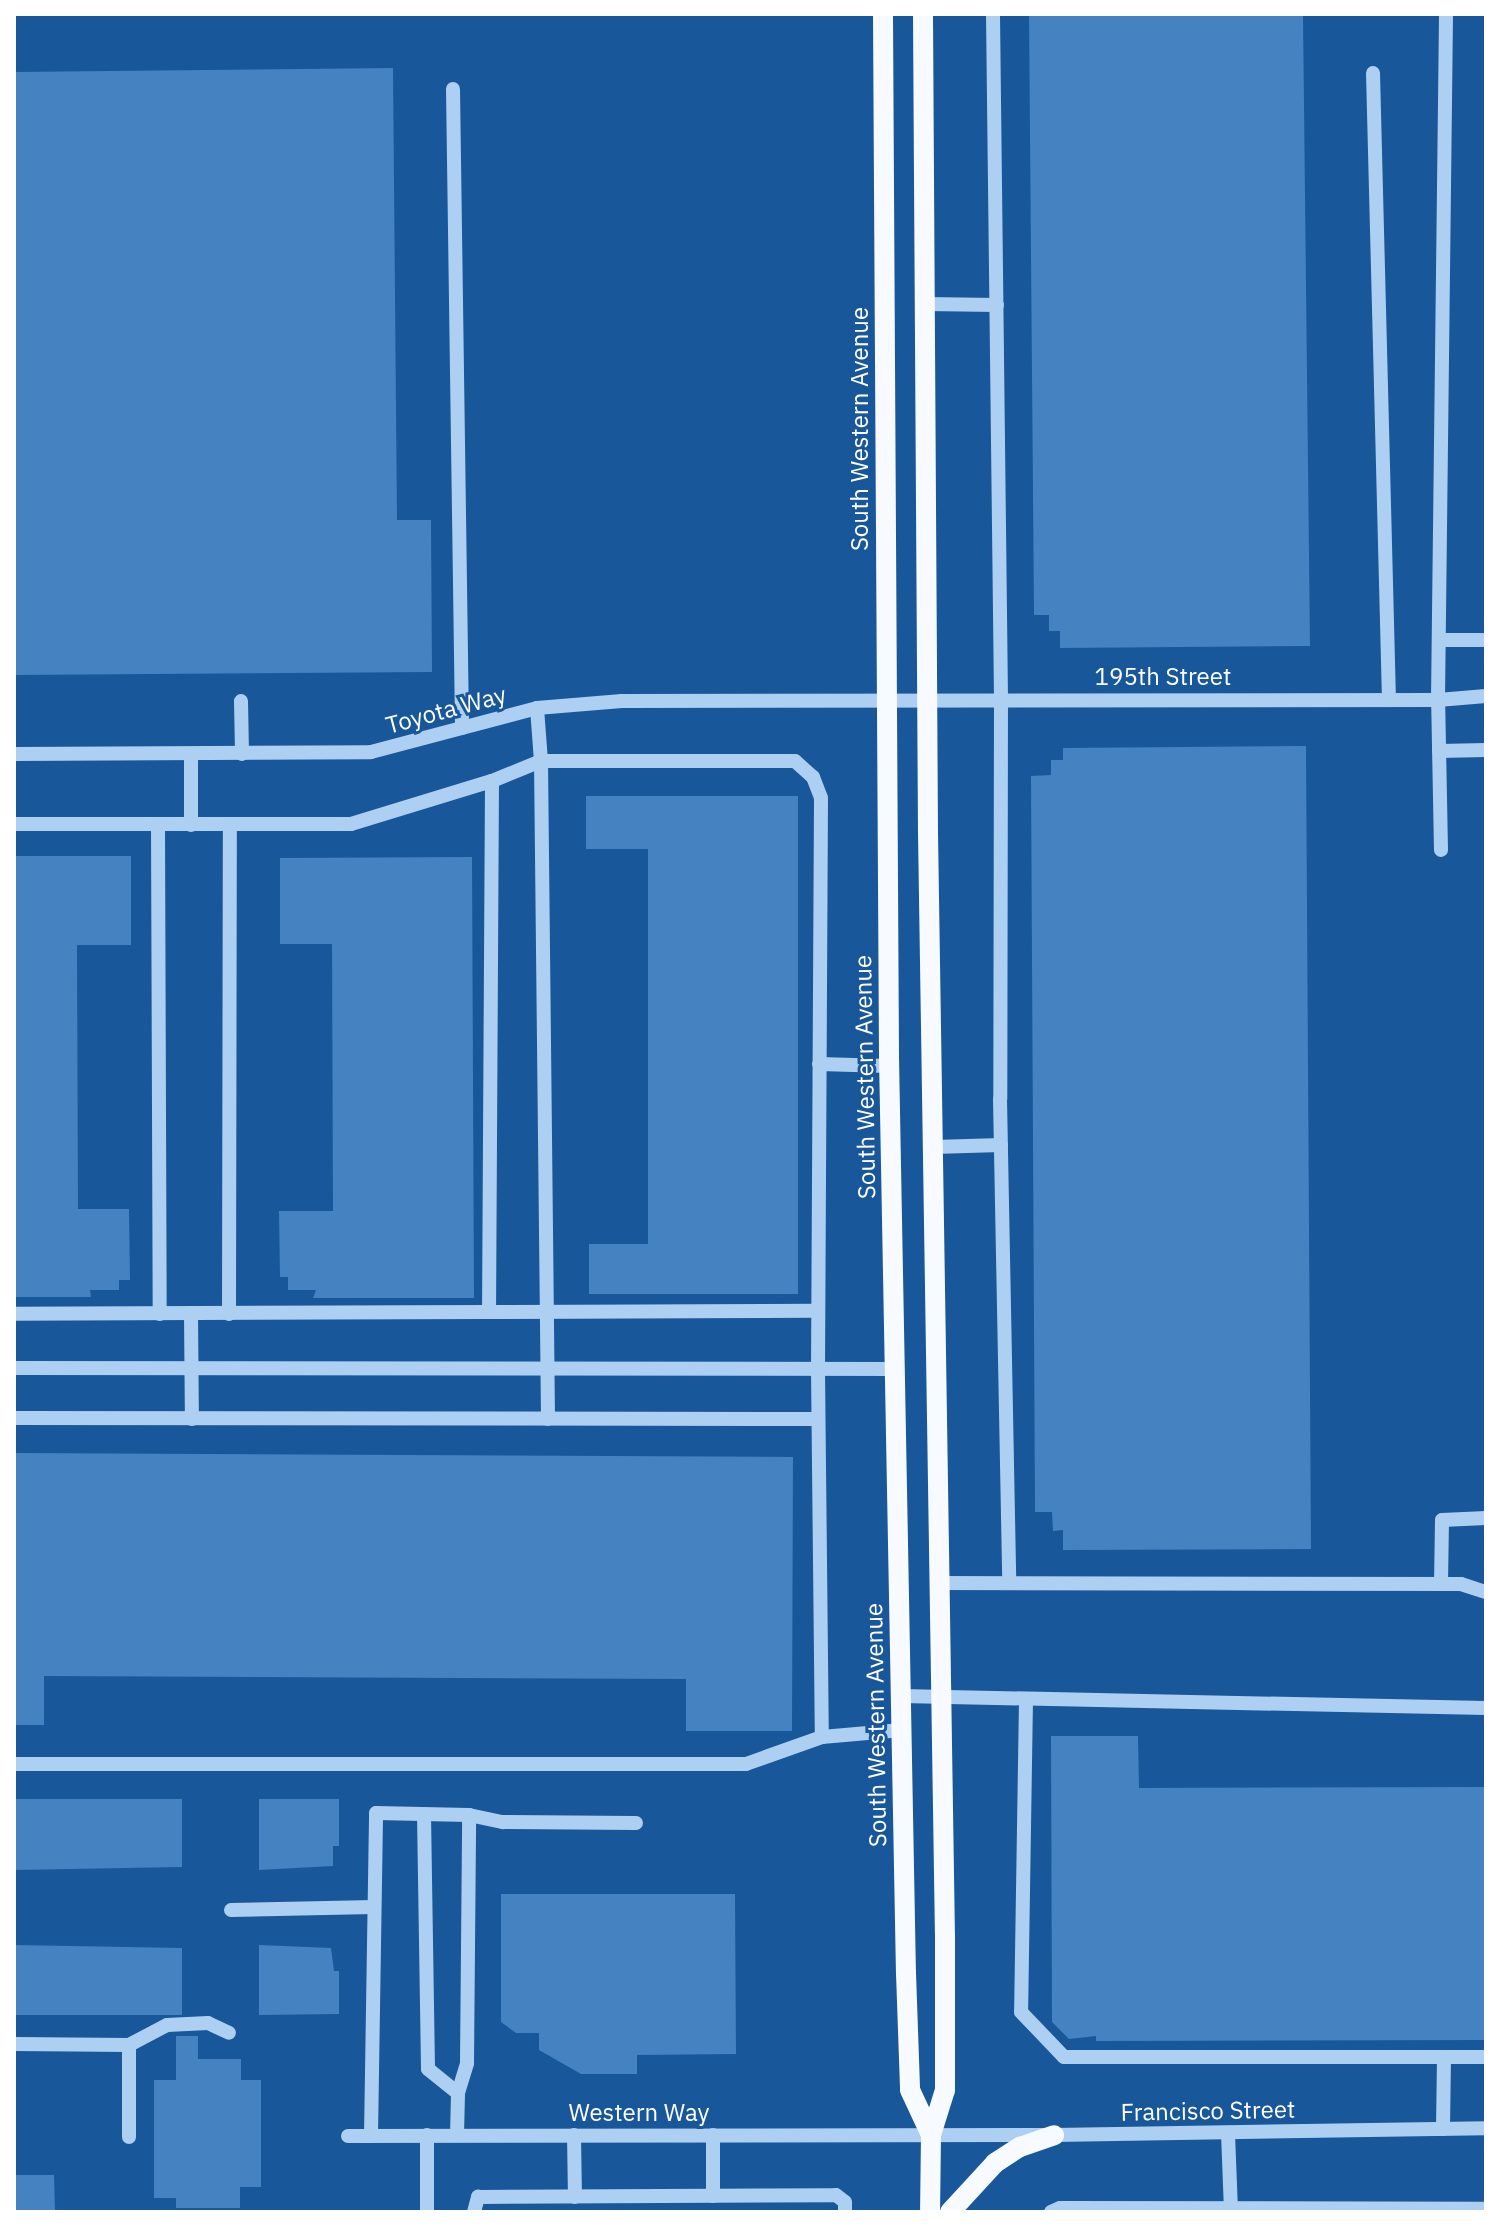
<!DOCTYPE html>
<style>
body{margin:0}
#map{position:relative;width:1500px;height:2226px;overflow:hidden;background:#185799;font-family:"IBM Plex Sans",sans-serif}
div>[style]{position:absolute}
.building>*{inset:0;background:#4582c1}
.minor>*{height:14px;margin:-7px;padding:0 7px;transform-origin:7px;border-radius:7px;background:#adcff1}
.major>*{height:20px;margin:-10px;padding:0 10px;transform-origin:10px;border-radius:10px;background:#f7faff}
span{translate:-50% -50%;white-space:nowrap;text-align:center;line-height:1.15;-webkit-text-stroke:6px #185799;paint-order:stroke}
.street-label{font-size:24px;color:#fff}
.frame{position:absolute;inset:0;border:16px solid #fff;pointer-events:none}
</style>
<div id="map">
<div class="building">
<i style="clip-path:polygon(1029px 14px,1303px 14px,1310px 646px,1060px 648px,1060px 631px,1049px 631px,1049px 615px,1034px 615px)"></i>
<i style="clip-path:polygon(393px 68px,397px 520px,431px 520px,432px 672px,14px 675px,14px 72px)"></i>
<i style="clip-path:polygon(1306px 746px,1311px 1549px,1063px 1550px,1063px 1530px,1053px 1531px,1052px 1512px,1035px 1512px,1031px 776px,1051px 775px,1051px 760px,1063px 760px,1063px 748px)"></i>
<i style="clip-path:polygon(586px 796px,798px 796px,798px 1294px,589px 1294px,589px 1244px,648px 1244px,648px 849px,586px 849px)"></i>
<i style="clip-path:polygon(14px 856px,131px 856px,131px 945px,77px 945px,78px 1209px,129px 1209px,130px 1280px,119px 1280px,119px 1290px,90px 1290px,91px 1297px,14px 1297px)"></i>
<i style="clip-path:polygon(472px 857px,474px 1298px,313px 1298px,316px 1290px,288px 1290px,288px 1277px,280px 1277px,279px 1211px,333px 1211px,332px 944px,280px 944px,280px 858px)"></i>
<i style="clip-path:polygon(14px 1453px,793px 1457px,792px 1731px,686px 1731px,686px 1679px,44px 1676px,44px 1725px,14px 1725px)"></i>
<i style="clip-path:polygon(1051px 1736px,1138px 1736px,1139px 1788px,1486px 1787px,1486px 2040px,1096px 2041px,1096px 2036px,1069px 2039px,1052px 2022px)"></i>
<i style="clip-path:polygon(14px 1799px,182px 1799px,182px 1867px,14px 1870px)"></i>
<i style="clip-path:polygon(259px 1799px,339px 1799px,339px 1846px,333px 1846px,333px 1866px,259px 1870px)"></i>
<i style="clip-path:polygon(501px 1894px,735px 1894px,736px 2054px,637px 2055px,637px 2074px,581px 2074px,539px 2050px,539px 2033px,516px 2033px,501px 2022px)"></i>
<i style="clip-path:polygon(14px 1945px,182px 1948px,182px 2015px,14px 2015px)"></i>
<i style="clip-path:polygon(259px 1945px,331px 1948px,334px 1971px,339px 1971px,339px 2014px,259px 2015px)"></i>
<i style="clip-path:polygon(176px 2036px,198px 2036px,198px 2059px,241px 2059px,241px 2080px,261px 2080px,261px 2187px,240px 2187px,240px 2208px,176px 2208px,176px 2198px,154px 2198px,154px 2080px,176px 2080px)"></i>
<i style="clip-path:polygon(16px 2175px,54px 2175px,55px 2212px,16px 2212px)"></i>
</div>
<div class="minor">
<i style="left:993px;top:14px;width:685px;rotate:89.33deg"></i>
<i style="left:1001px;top:699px;width:400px;rotate:90.1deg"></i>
<i style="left:1000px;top:1099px;width:484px;rotate:88.9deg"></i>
<i style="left:1373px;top:73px;width:627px;rotate:88.54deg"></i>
<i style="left:453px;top:89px;width:639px;rotate:89.19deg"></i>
<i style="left:925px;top:304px;width:72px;rotate:0.8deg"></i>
<i style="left:1439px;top:640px;width:47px"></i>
<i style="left:241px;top:701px;width:53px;rotate:88.9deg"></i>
<i style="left:537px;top:708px;width:53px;rotate:85.7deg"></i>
<i style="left:541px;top:761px;width:658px;rotate:89.39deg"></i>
<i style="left:1439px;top:751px;width:47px;rotate:-1.2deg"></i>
<i style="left:14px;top:754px;width:357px;rotate:-0.3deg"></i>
<i style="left:371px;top:752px;width:172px;rotate:-14.8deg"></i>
<i style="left:537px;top:708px;width:85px;rotate:-4.7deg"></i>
<i style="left:622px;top:701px;width:816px;rotate:-0.07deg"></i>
<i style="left:1438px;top:700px;width:48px;rotate:-4.8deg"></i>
<i style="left:191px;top:755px;width:70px;rotate:90deg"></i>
<i style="left:492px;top:781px;width:53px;rotate:-22.2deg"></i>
<i style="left:541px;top:761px;width:254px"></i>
<i style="left:795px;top:761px;width:24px;rotate:42deg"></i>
<i style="left:813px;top:777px;width:22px;rotate:69deg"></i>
<i style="left:821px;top:798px;width:572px;rotate:90.3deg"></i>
<i style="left:818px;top:1370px;width:367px;rotate:89.4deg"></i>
<i style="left:14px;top:824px;width:337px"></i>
<i style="left:351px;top:824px;width:147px;rotate:-17deg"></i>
<i style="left:492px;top:781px;width:531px;rotate:90.32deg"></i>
<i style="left:489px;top:1312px;width:475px;rotate:179.8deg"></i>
<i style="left:158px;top:825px;width:489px;rotate:89.8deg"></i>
<i style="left:1441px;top:850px;width:150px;rotate:-91.1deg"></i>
<i style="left:1438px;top:700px;width:686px;rotate:-89.33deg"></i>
<i style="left:819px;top:1064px;width:70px;rotate:1.6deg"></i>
<i style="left:934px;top:1147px;width:67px;rotate:-1.7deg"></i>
<i style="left:489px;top:1312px;width:329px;rotate:-0.2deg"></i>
<i style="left:191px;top:1314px;width:105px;rotate:89.5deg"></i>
<i style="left:229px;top:1314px;width:489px;rotate:-89.9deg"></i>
<i style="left:14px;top:1368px;width:882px;rotate:0.06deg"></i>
<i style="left:14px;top:1418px;width:804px;rotate:0.07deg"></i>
<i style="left:940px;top:1583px;width:521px;rotate:0.11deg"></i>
<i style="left:1461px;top:1584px;width:26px;rotate:18deg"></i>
<i style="left:1441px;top:1584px;width:64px;rotate:-89.1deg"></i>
<i style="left:1442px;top:1520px;width:44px;rotate:-2.6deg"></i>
<i style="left:901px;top:1696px;width:585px;rotate:1.18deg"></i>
<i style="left:1026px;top:1700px;width:312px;rotate:90.9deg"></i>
<i style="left:1021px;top:2012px;width:62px;rotate:46.3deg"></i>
<i style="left:1064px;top:2057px;width:422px"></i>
<i style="left:14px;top:1764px;width:732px"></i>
<i style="left:746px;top:1764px;width:81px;rotate:-19.6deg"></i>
<i style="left:822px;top:1737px;width:80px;rotate:-5deg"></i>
<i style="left:424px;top:1814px;width:255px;rotate:89.1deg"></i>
<i style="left:428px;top:2069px;width:38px;rotate:39deg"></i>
<i style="left:231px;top:1910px;width:143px;rotate:-1.2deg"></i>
<i style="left:14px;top:2044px;width:115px;rotate:0.5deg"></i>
<i style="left:129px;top:2045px;width:43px;rotate:-27.8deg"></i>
<i style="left:167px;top:2025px;width:41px;rotate:-2.8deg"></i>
<i style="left:208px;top:2023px;width:23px;rotate:25deg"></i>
<i style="left:129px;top:2045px;width:92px;rotate:90deg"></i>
<i style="left:1443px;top:2129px;width:72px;rotate:-89.2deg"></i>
<i style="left:1228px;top:2133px;width:79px;rotate:87.8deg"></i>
<i style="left:427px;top:2135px;width:77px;rotate:90deg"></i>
<i style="left:457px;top:2135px;width:42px;rotate:-88.6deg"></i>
<i style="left:458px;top:2093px;width:31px;rotate:-73deg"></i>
<i style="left:467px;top:2063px;width:248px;rotate:-89.5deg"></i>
<i style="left:574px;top:2135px;width:62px;rotate:89.1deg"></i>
<i style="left:713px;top:2135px;width:61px;rotate:90deg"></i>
<i style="left:348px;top:2136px;width:706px;rotate:-0.08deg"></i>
<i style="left:1054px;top:2135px;width:432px;rotate:-0.9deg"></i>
<i style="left:371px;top:2136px;width:323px;rotate:-89.1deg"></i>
<i style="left:376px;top:1813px;width:93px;rotate:1.2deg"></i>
<i style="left:469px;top:1815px;width:35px;rotate:12deg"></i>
<i style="left:503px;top:1822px;width:133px;rotate:0.4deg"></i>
<i style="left:474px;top:2212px;width:16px;rotate:-75deg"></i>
<i style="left:478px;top:2197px;width:358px;rotate:-0.3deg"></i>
<i style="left:836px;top:2195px;width:11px;rotate:38deg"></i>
<i style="left:845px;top:2202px;width:10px;rotate:90deg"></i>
<i style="left:1051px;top:2212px;width:10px;rotate:-24deg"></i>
<i style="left:1060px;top:2208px;width:426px;rotate:0.1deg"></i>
</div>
<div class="major">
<i style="left:883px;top:14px;width:1043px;rotate:89.67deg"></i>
<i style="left:889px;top:1057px;width:916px;rotate:88.94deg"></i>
<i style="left:906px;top:1973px;width:117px;rotate:88deg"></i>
<i style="left:910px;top:2090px;width:50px;rotate:65deg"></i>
<i style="left:923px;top:14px;width:818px;rotate:89.65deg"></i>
<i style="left:928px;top:832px;width:1102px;rotate:89.12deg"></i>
<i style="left:945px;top:1934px;width:156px;rotate:90deg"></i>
<i style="left:945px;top:2090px;width:47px;rotate:107.3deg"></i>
<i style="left:931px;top:2135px;width:77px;rotate:90.7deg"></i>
<i style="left:950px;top:2212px;width:67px;rotate:-47.4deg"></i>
<i style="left:995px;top:2163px;width:30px;rotate:-33deg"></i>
<i style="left:1020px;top:2147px;width:36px;rotate:-19deg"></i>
</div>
<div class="street-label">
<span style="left:860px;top:429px;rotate:-90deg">South Western Avenue</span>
<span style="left:1163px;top:677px">195th Street</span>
<span style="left:446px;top:710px;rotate:-15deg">Toyota Way</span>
<span style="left:865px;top:1077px;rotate:-91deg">South Western Avenue</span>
<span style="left:876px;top:1725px;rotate:-91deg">South Western Avenue</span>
<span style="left:1208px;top:2111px;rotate:-1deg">Francisco Street</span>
<span style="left:639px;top:2113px">Western Way</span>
</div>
<div class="frame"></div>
</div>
